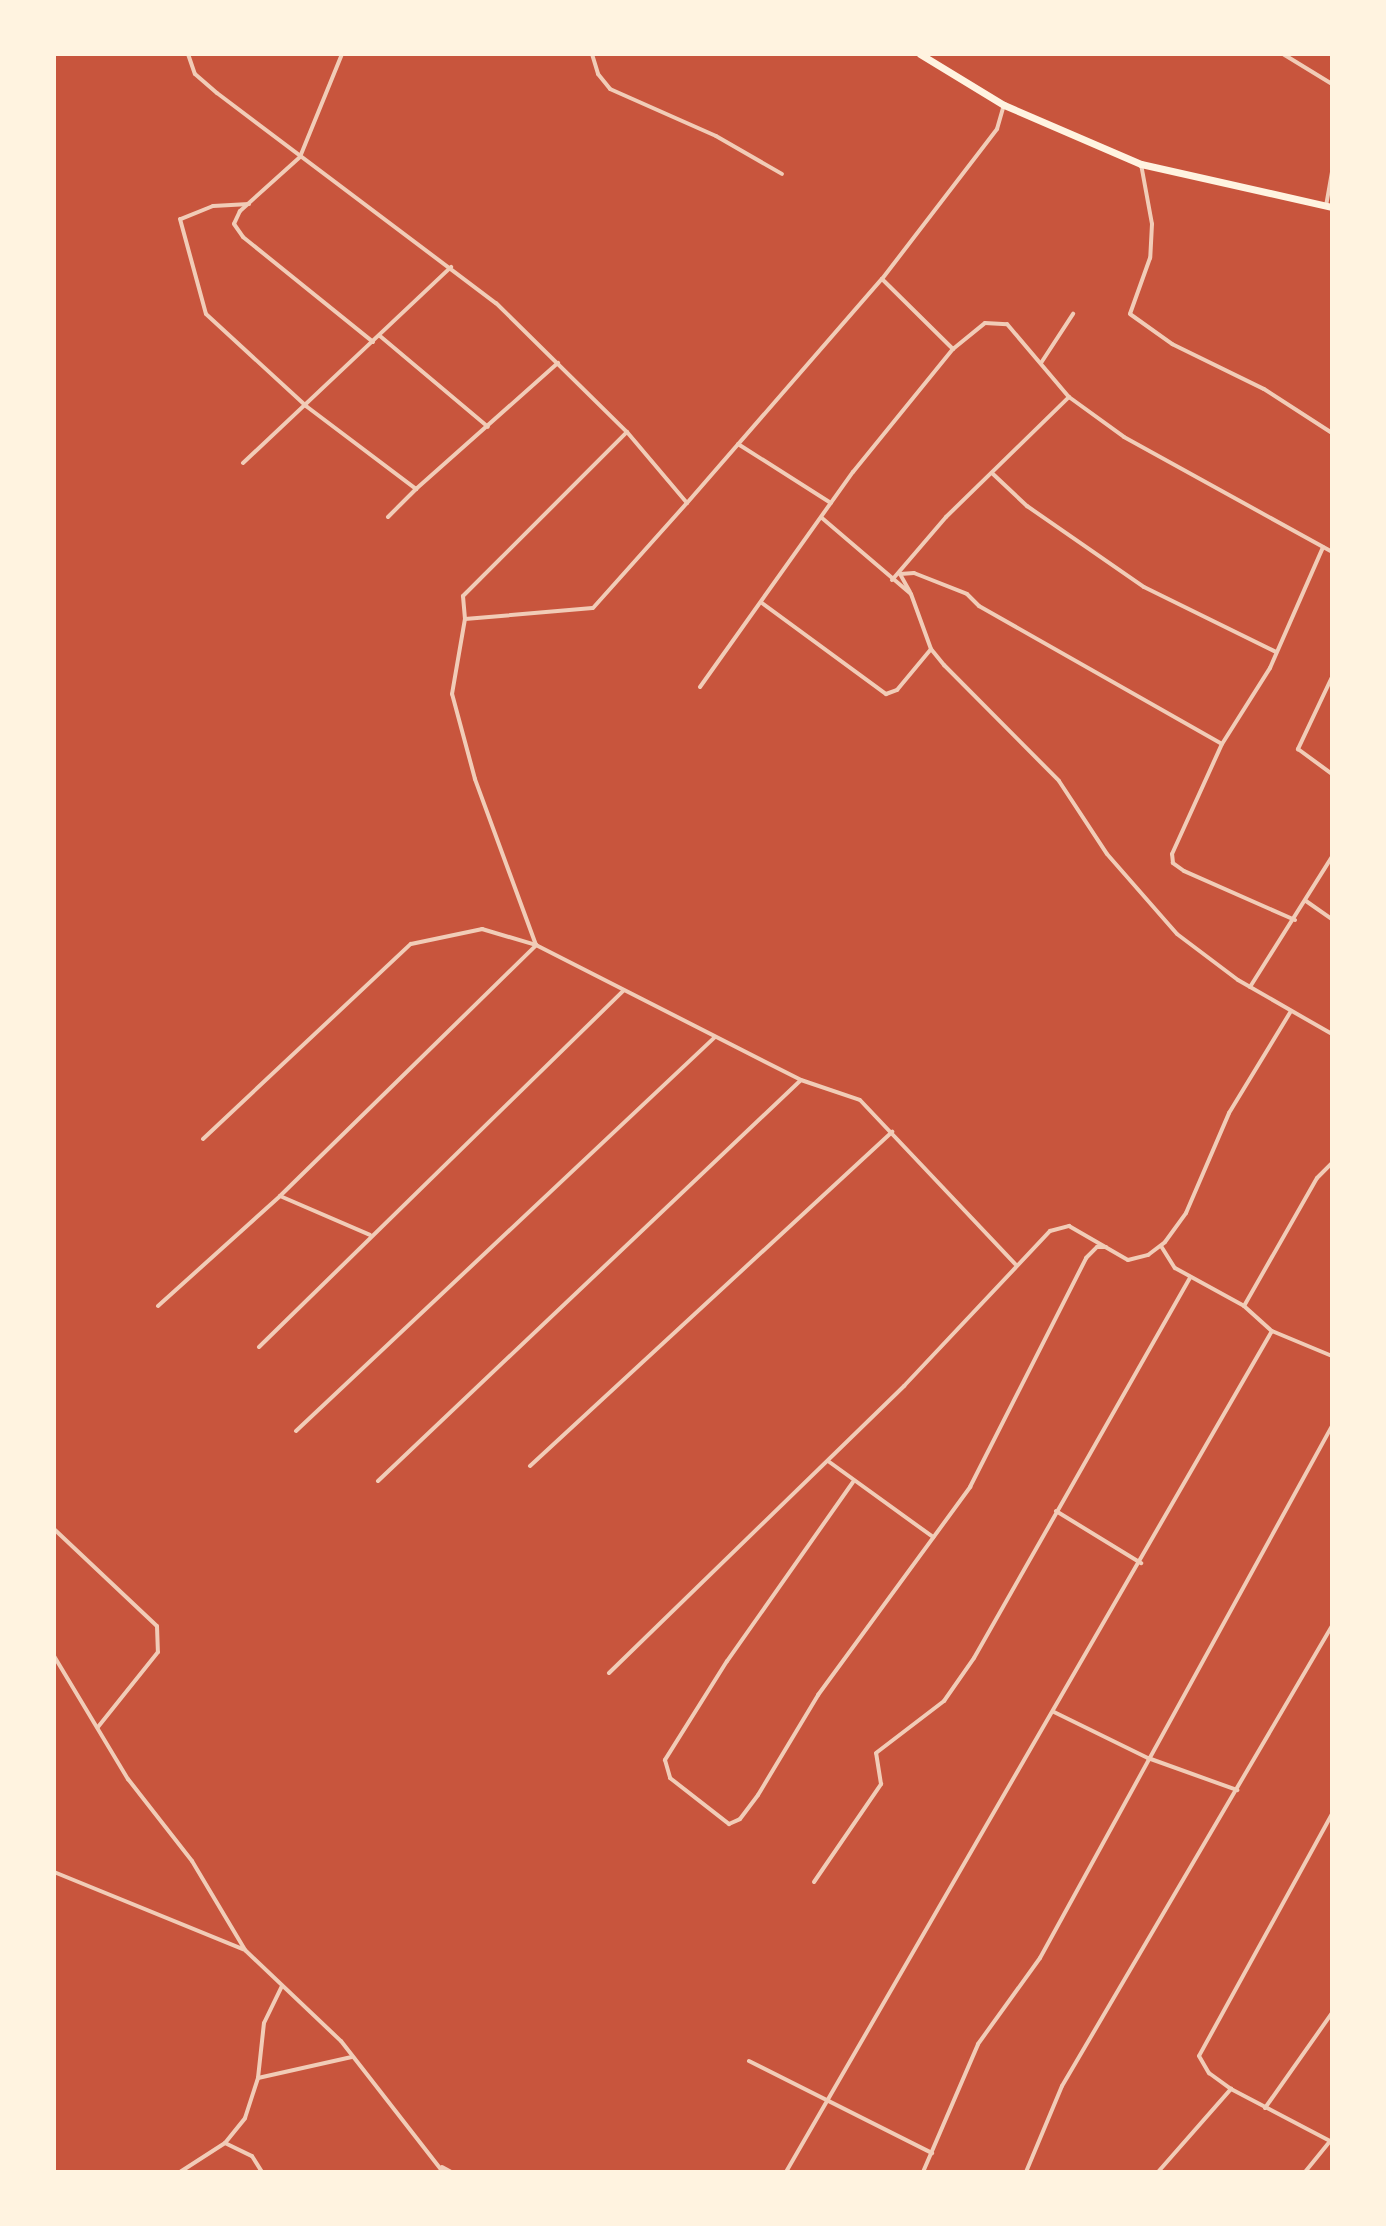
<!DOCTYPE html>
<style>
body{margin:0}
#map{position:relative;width:1386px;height:2226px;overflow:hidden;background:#c8553d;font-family:"Source Serif 4",serif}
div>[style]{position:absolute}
.minor>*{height:4px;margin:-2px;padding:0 2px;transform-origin:2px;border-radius:2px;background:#f1ccb7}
.primary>*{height:7px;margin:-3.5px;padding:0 3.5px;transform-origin:3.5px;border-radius:3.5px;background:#fff3e0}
span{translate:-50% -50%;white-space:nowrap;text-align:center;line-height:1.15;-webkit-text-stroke:8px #fff3e0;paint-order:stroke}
.frame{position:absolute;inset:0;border:56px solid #fff3e0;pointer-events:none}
</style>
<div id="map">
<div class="minor">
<i style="left:188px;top:54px;width:21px;rotate:71deg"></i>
<i style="left:195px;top:74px;width:29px;rotate:41deg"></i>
<i style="left:217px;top:93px;width:349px;rotate:37deg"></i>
<i style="left:496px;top:303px;width:184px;rotate:44.6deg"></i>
<i style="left:627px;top:432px;width:93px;rotate:49.8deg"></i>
<i style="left:687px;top:503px;width:297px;rotate:-49deg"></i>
<i style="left:882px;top:279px;width:189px;rotate:-52.5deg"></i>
<i style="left:997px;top:129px;width:25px;rotate:-74deg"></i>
<i style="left:342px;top:54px;width:111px;rotate:112.2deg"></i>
<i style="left:300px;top:157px;width:81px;rotate:138deg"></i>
<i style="left:240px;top:211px;width:14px;rotate:115deg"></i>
<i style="left:234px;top:224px;width:16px;rotate:55deg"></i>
<i style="left:243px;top:237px;width:167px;rotate:38.9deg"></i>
<i style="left:592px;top:54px;width:21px;rotate:73deg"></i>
<i style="left:598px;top:74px;width:19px;rotate:51deg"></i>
<i style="left:610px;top:89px;width:116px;rotate:23.9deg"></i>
<i style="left:716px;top:136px;width:76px;rotate:29.9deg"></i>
<i style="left:1283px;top:54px;width:57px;rotate:31.5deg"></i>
<i style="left:1141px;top:164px;width:61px;rotate:79.6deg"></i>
<i style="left:1152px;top:224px;width:34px;rotate:93deg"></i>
<i style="left:1150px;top:258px;width:59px;rotate:109.7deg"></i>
<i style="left:1130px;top:314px;width:52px;rotate:35.5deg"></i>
<i style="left:1172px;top:344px;width:102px;rotate:26.1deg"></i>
<i style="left:1264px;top:389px;width:81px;rotate:32.9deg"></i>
<i style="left:249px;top:204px;width:36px;rotate:177deg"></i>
<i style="left:213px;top:206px;width:35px;rotate:158deg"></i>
<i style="left:180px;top:219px;width:98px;rotate:74.7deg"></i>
<i style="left:206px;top:314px;width:136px;rotate:42.6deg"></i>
<i style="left:306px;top:406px;width:138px;rotate:37deg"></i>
<i style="left:416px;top:489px;width:190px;rotate:-41.6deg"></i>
<i style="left:1326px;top:206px;width:35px;rotate:-80deg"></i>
<i style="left:882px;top:279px;width:100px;rotate:44.6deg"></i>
<i style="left:953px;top:349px;width:41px;rotate:-39.1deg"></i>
<i style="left:985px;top:323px;width:22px;rotate:3deg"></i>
<i style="left:1007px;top:324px;width:96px;rotate:49.7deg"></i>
<i style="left:1069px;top:397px;width:68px;rotate:36deg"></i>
<i style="left:1124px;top:437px;width:238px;rotate:28.9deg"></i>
<i style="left:380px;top:336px;width:141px;rotate:40.1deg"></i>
<i style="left:1041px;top:363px;width:59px;rotate:-56.9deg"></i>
<i style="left:738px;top:444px;width:110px;rotate:32.4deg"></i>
<i style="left:243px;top:463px;width:286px;rotate:-43.3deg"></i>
<i style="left:993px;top:474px;width:47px;rotate:43.3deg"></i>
<i style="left:1027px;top:506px;width:142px;rotate:34.7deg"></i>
<i style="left:1144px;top:587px;width:147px;rotate:26.2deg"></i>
<i style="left:388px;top:517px;width:40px;rotate:-45deg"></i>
<i style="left:822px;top:518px;width:117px;rotate:40.5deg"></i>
<i style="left:911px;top:594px;width:59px;rotate:70deg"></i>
<i style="left:931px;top:649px;width:21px;rotate:51deg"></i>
<i style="left:944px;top:665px;width:163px;rotate:45.2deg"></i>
<i style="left:1059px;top:781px;width:87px;rotate:56.7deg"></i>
<i style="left:1107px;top:854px;width:106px;rotate:48.8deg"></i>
<i style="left:1177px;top:934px;width:76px;rotate:37deg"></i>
<i style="left:1238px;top:980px;width:108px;rotate:29.9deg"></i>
<i style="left:892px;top:580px;width:83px;rotate:-49.4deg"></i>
<i style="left:946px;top:517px;width:172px;rotate:-44.3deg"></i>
<i style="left:910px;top:592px;width:21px;rotate:-119deg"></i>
<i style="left:900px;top:574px;width:14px;rotate:-4deg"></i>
<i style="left:914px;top:573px;width:57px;rotate:21.6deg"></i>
<i style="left:967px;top:594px;width:17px;rotate:45deg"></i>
<i style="left:979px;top:606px;width:279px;rotate:29.6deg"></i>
<i style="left:762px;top:603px;width:154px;rotate:36.3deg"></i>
<i style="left:886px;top:694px;width:12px;rotate:-20deg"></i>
<i style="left:897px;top:690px;width:53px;rotate:-50.3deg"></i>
<i style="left:465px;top:619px;width:128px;rotate:-4.9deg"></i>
<i style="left:593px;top:608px;width:141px;rotate:-48.2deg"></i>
<i style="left:1332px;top:677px;width:80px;rotate:115.3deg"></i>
<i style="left:1298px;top:749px;width:42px;rotate:36.3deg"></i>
<i style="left:700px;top:687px;width:264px;rotate:-54.6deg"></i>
<i style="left:853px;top:472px;width:159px;rotate:-50.9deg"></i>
<i style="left:1306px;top:901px;width:32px;rotate:35deg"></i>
<i style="left:1295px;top:920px;width:121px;rotate:-156.2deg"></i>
<i style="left:1184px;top:871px;width:14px;rotate:-144deg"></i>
<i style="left:1173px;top:863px;width:9px;rotate:-96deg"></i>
<i style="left:1172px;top:854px;width:121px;rotate:-65.6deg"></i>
<i style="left:1222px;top:744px;width:90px;rotate:-57.7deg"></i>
<i style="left:1270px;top:668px;width:132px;rotate:-66.3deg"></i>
<i style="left:536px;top:945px;width:177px;rotate:-110.2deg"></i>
<i style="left:475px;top:779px;width:88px;rotate:-105.1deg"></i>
<i style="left:452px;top:694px;width:76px;rotate:-80.2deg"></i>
<i style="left:465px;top:619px;width:23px;rotate:-95deg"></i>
<i style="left:463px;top:596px;width:232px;rotate:-45deg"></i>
<i style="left:1250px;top:987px;width:154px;rotate:-57.8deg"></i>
<i style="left:203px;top:1139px;width:285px;rotate:-43.2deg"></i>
<i style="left:411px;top:944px;width:73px;rotate:-11.9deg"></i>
<i style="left:482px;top:929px;width:56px;rotate:16.5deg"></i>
<i style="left:536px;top:945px;width:297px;rotate:27deg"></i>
<i style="left:801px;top:1080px;width:62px;rotate:18.7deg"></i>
<i style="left:860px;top:1100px;width:226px;rotate:46.6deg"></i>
<i style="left:280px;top:1196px;width:98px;rotate:23.4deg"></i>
<i style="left:1161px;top:1246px;width:26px;rotate:58deg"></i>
<i style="left:1175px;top:1268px;width:79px;rotate:28.8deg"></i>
<i style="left:1244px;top:1306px;width:147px;rotate:-60.3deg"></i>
<i style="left:1317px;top:1178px;width:21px;rotate:-45deg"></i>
<i style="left:158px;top:1306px;width:164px;rotate:-42deg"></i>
<i style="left:280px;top:1196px;width:359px;rotate:-44.4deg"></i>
<i style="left:1244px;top:1306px;width:38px;rotate:42deg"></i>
<i style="left:1272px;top:1331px;width:65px;rotate:22.6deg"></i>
<i style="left:259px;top:1347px;width:509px;rotate:-44.36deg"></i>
<i style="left:296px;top:1431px;width:575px;rotate:-43.24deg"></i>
<i style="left:828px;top:1461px;width:130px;rotate:35.9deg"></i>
<i style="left:530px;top:1466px;width:493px;rotate:-42.7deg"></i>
<i style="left:378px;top:1481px;width:581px;rotate:-43.47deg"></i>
<i style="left:853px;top:1482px;width:219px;rotate:125.1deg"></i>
<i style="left:727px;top:1661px;width:117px;rotate:122.1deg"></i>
<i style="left:665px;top:1760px;width:19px;rotate:74deg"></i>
<i style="left:670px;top:1778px;width:75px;rotate:37.9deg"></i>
<i style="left:729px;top:1824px;width:12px;rotate:-24deg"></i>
<i style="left:740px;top:1819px;width:30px;rotate:-53deg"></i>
<i style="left:758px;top:1795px;width:117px;rotate:-59deg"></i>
<i style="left:818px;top:1695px;width:258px;rotate:-53.8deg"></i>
<i style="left:970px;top:1487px;width:257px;rotate:-63.1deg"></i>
<i style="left:1086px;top:1258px;width:16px;rotate:-45deg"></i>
<i style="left:1097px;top:1247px;width:9px"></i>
<i style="left:1056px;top:1511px;width:100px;rotate:31.5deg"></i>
<i style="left:54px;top:1529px;width:141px;rotate:43.3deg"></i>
<i style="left:157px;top:1626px;width:26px;rotate:88deg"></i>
<i style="left:158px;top:1652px;width:96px;rotate:128.7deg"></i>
<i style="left:54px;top:1656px;width:144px;rotate:59deg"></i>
<i style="left:128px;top:1779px;width:104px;rotate:52deg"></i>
<i style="left:192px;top:1861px;width:104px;rotate:59.2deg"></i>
<i style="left:245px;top:1950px;width:132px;rotate:43.5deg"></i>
<i style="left:341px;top:2041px;width:166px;rotate:52.1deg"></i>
<i style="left:609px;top:1673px;width:412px;rotate:-44.2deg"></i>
<i style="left:904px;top:1386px;width:213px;rotate:-46.7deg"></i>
<i style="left:1050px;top:1231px;width:20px;rotate:-15deg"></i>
<i style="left:1069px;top:1226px;width:68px;rotate:30deg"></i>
<i style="left:1128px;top:1260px;width:21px;rotate:-14deg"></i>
<i style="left:1148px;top:1255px;width:21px;rotate:-37deg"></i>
<i style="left:1165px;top:1242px;width:36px;rotate:-54deg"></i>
<i style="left:1186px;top:1213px;width:109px;rotate:-66.7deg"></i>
<i style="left:1229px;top:1113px;width:119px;rotate:-58.7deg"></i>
<i style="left:1054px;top:1712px;width:105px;rotate:26.1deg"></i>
<i style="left:1148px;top:1758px;width:95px;rotate:19.8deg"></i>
<i style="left:1332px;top:1814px;width:276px;rotate:118.8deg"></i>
<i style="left:1199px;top:2056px;width:20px;rotate:60deg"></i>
<i style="left:1209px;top:2073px;width:27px;rotate:36deg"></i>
<i style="left:1231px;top:2089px;width:114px;rotate:27.7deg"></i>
<i style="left:54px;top:1872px;width:204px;rotate:22.2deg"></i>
<i style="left:814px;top:1882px;width:119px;rotate:-55.6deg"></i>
<i style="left:881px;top:1784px;width:31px;rotate:-99deg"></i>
<i style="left:876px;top:1753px;width:86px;rotate:-37.4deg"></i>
<i style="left:944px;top:1701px;width:52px;rotate:-55.1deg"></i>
<i style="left:974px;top:1658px;width:437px;rotate:-60.4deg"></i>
<i style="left:749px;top:2061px;width:205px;rotate:26.7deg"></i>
<i style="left:258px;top:2078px;width:96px;rotate:-12.6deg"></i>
<i style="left:1265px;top:2108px;width:116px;rotate:-54.8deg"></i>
<i style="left:225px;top:2143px;width:30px;rotate:26deg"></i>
<i style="left:252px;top:2156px;width:19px;rotate:58deg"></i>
<i style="left:442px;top:2167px;width:10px;rotate:29deg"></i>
<i style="left:180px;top:2172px;width:54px;rotate:-32.8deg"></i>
<i style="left:225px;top:2143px;width:32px;rotate:-51deg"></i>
<i style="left:245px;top:2118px;width:42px;rotate:-72deg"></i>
<i style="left:258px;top:2078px;width:55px;rotate:-83.8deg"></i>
<i style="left:264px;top:2023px;width:41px;rotate:-64.1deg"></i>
<i style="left:786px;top:2172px;width:971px;rotate:-59.98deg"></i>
<i style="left:923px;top:2172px;width:139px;rotate:-66.7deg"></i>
<i style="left:978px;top:2044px;width:106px;rotate:-54.2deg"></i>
<i style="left:1040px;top:1958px;width:607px;rotate:-61.24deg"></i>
<i style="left:1026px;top:2172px;width:93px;rotate:-67.3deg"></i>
<i style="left:1062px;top:2086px;width:533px;rotate:-59.59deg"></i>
<i style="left:1158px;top:2172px;width:111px;rotate:-48.7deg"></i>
<i style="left:1305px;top:2172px;width:40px;rotate:-51deg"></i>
</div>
<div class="primary">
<i style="left:920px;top:54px;width:98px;rotate:31.3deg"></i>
<i style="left:1004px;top:105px;width:149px;rotate:23.3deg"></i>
<i style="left:1141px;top:164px;width:196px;rotate:12.7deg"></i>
</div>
<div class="frame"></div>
</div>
